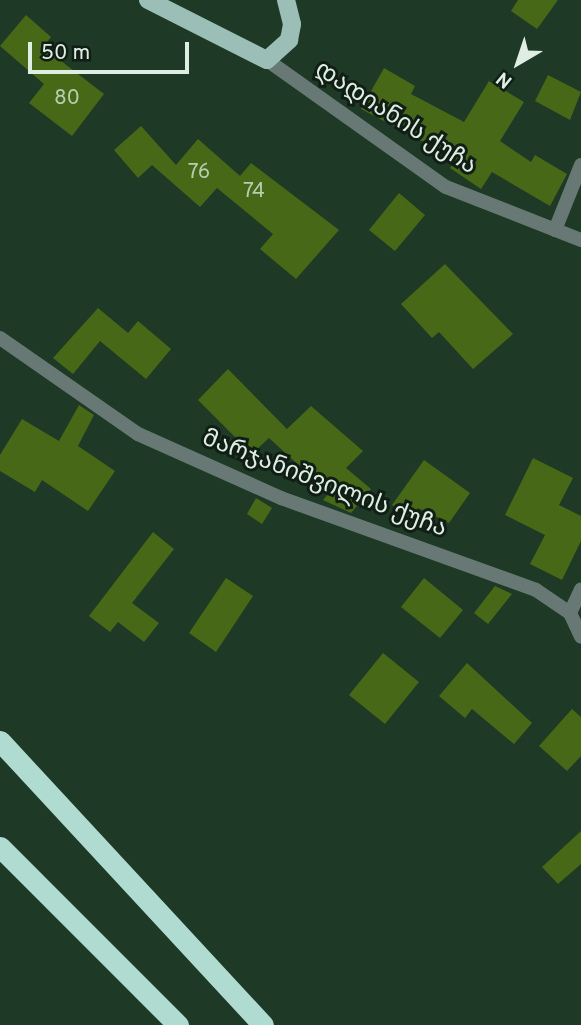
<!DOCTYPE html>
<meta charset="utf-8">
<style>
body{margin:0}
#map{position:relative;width:581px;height:1025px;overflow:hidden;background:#1e3a27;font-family:Overpass,"Noto Sans Georgian",sans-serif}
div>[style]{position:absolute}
.building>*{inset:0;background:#476816}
.street>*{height:14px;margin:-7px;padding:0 7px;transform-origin:7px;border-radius:7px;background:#687975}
.primary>*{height:18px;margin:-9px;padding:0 9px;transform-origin:9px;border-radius:9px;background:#9bbfb6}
.highway>*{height:21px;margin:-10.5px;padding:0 10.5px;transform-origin:10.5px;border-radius:10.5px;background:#afdbd0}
span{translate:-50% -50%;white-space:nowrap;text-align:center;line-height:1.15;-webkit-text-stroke:6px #111e15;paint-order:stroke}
.number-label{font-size:21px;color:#b8ccaf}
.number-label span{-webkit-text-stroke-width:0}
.street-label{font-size:24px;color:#deeee2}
.north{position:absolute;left:483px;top:28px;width:70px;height:70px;-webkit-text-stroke:5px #111e15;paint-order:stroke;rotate:219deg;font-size:19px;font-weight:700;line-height:28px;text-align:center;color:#deeee2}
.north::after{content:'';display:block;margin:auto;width:24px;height:32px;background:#deeee2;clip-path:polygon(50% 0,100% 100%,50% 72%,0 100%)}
.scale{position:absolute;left:28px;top:42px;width:161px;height:32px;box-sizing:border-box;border:4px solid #deeee2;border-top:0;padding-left:9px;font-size:21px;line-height:24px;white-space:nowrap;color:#deeee2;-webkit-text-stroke:5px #111e15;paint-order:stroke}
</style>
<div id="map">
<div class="building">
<i style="clip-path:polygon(518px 0,558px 0,537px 29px,511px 11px)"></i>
<i style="clip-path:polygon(26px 15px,51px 37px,43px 47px,104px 94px,72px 136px,29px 103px,44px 84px,0 46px)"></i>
<i style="clip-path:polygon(384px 68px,415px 86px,411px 94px,464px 122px,489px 81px,524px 102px,500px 141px,531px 162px,535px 155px,567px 174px,550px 206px,492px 172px,481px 189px,450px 168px,456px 159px,361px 109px)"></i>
<i style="clip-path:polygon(548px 75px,581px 92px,570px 120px,535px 101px)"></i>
<i style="clip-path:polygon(141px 126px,176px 165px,198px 139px,240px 176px,251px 163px,339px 230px,296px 279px,260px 249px,273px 234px,217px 188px,200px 207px,152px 165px,138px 178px,114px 150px)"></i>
<i style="clip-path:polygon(399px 193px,425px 215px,395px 251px,369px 230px)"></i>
<i style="clip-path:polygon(445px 264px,513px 334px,473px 369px,439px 332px,432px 338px,401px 304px)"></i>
<i style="clip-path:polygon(98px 308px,128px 333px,138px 321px,171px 349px,146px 379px,100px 341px,73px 374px,53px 358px)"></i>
<i style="clip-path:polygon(228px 369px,287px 429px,311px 406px,363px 451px,346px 468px,371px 489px,351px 513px,323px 500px,329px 493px,269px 438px,252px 454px,198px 400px)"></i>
<i style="clip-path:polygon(79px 405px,94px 415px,78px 446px,115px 471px,88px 511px,42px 480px,35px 492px,0 471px,0 455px,22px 419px,59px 441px)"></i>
<i style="clip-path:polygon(533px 458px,573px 478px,559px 505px,581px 516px,581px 541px,562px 580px,530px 564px,545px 535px,505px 515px)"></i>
<i style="clip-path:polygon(424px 460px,470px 493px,449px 523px,418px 508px,411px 519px,392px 505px)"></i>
<i style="clip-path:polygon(256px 498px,272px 508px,262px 524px,247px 514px)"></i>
<i style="clip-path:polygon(153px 532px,174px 549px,132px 603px,159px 623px,144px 642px,118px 622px,110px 632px,89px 616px)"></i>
<i style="clip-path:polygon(226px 578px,253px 596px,216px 652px,189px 633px)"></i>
<i style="clip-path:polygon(424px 578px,463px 610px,440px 638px,401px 607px)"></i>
<i style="clip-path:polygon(495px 586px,512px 594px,488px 624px,474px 613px)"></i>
<i style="clip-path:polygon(383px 653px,419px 682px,385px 724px,349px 695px)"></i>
<i style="clip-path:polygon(467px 663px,532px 723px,514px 744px,472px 709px,465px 718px,439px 696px)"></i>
<i style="clip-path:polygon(572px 709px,581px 717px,581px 756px,567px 771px,539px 746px)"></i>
<i style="clip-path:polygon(581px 831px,581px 864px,558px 884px,542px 867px)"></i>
</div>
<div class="street">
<i style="left:267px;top:60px;width:219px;rotate:35.4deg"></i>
<i style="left:446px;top:187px;width:145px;rotate:21.4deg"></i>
<i style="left:555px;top:230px;width:70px;rotate:-68.2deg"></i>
<i style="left:0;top:338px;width:168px;rotate:34.8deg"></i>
<i style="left:138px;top:434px;width:157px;rotate:24.1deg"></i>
<i style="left:281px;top:498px;width:271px;rotate:19.8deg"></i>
<i style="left:536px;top:590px;width:41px;rotate:34.1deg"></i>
<i style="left:570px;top:613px;width:26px;rotate:65deg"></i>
<i style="left:570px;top:613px;width:26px;rotate:-65deg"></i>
</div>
<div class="primary">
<i style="left:148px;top:0;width:133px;rotate:26.8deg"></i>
<i style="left:267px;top:60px;width:30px;rotate:-42deg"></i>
<i style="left:289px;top:40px;width:16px;rotate:-79deg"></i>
<i style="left:292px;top:24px;width:25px;rotate:-104deg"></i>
</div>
<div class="highway">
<i style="left:0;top:741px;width:387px;rotate:47.2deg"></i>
<i style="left:0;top:847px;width:252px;rotate:45deg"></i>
</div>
<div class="number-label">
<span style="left:67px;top:99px">80</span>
<span style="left:199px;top:173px">76</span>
<span style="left:254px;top:192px">74</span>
</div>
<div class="street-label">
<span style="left:395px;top:119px;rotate:33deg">დადიანის ქუჩა</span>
<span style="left:324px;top:485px;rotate:21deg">მარჯანიშვილის ქუჩა</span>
</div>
<div class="north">N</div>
<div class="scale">50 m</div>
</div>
